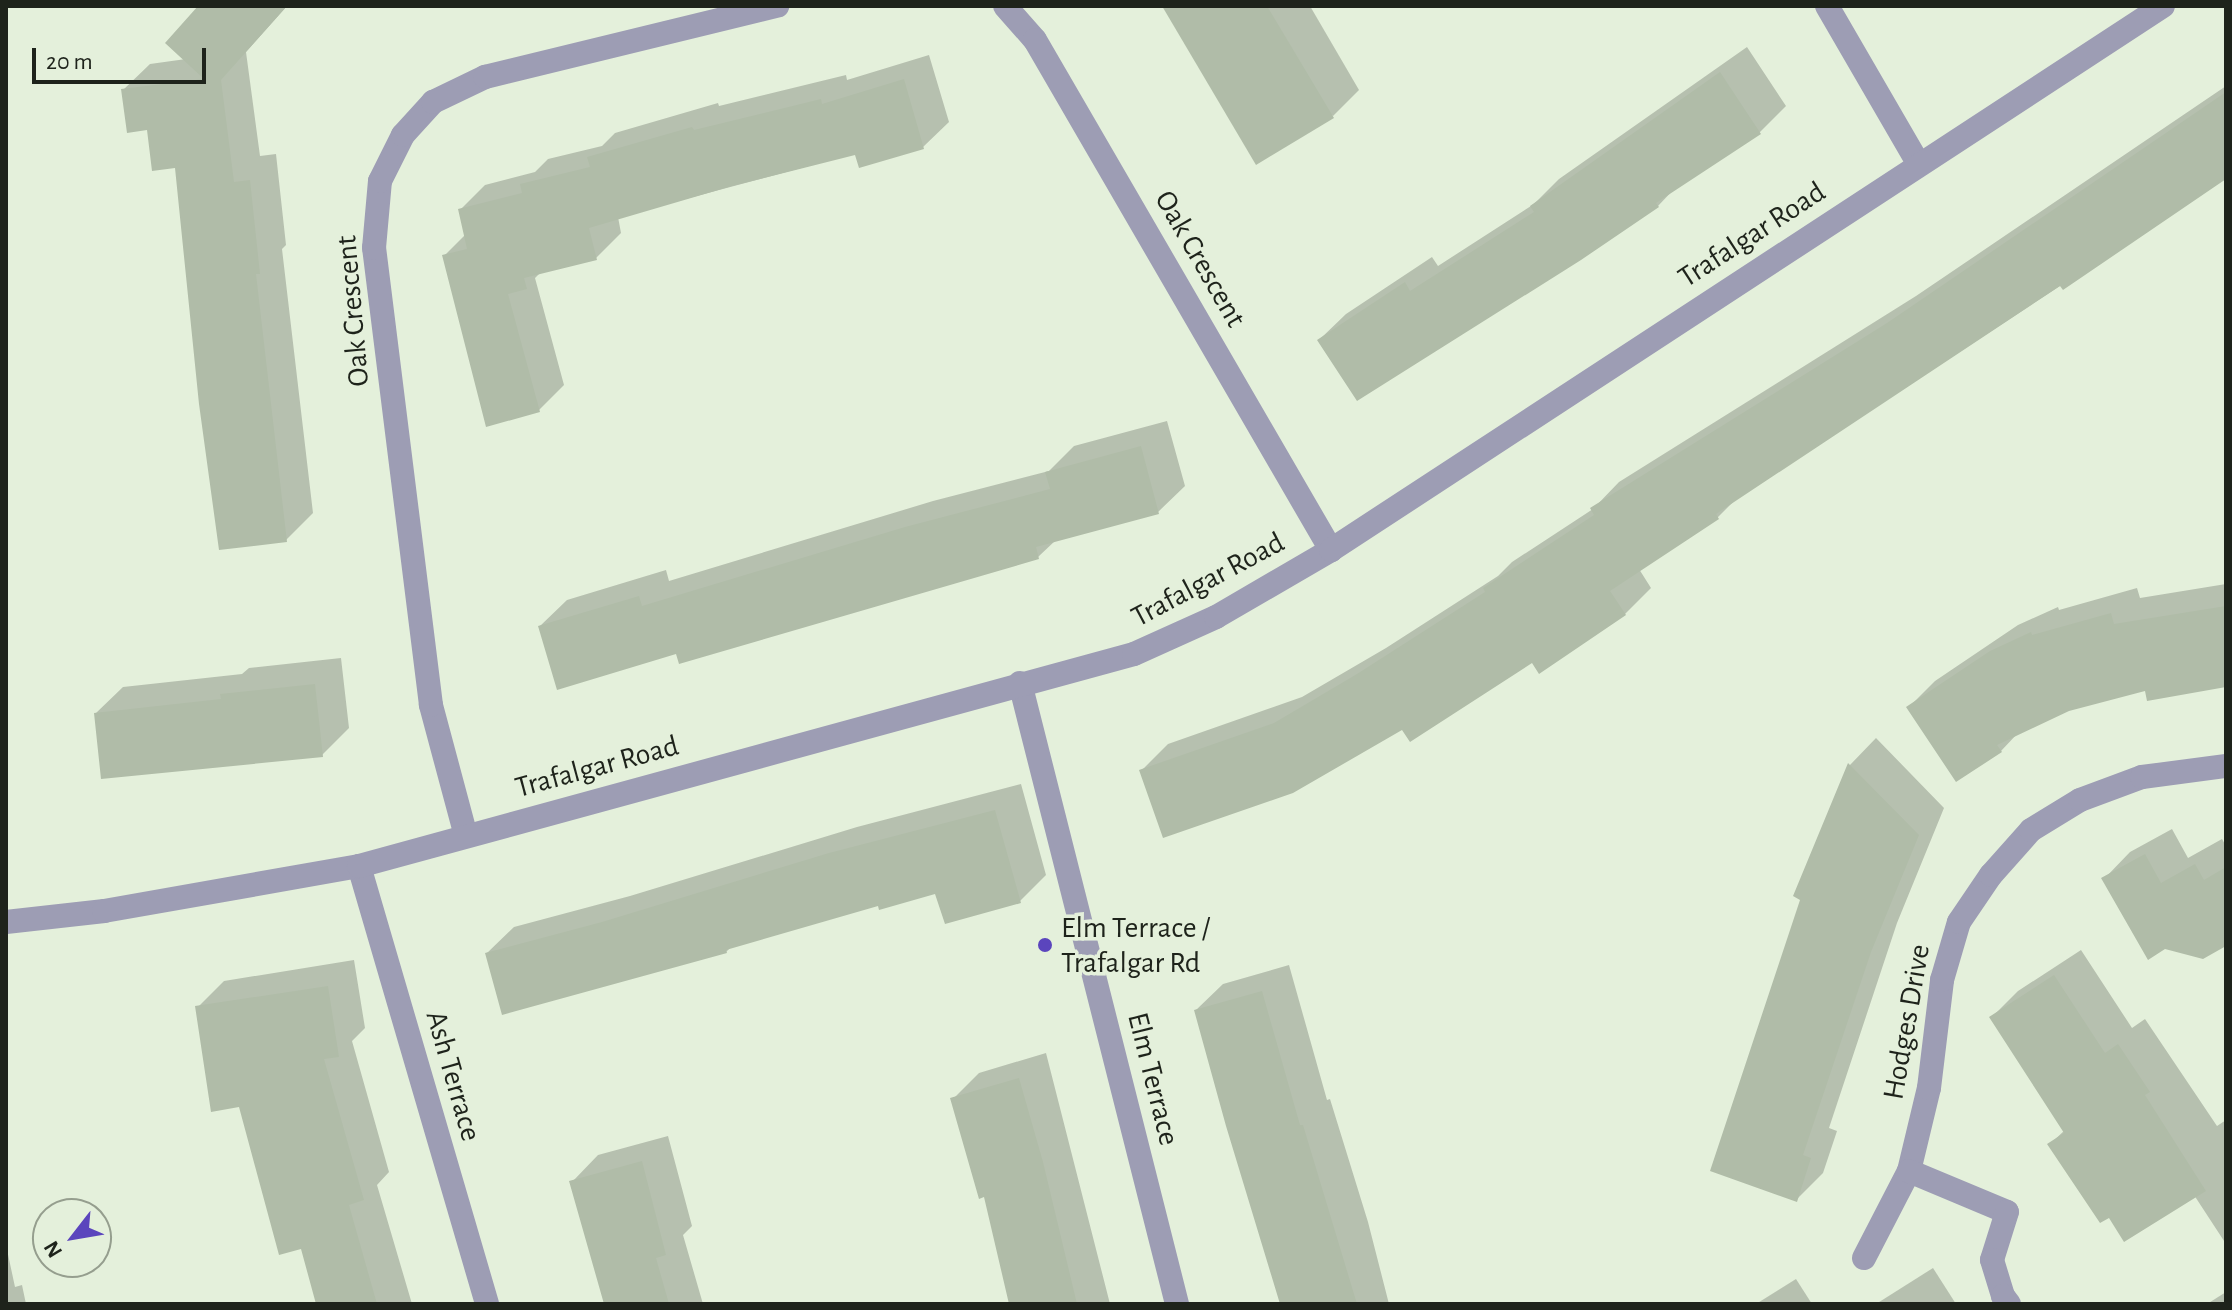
<!DOCTYPE html>
<style>
body{margin:0}
#map{position:relative;width:2232px;height:1310px;overflow:hidden;background:#e4f0db;font-family:"Alegreya Sans",sans-serif}
div>[style]{position:absolute}
.shadow>*{inset:0;background:#0003}
.building>*{inset:0;background:#b0bca8}
.minor>*{height:24px;margin:-12px;padding:0 12px;transform-origin:12px;border-radius:12px;background:#9d9db4}
.dots>*{width:22px;height:22px;translate:-50% -50%;box-sizing:border-box;border:4px solid #e4f0db;border-radius:50%}
span{translate:-50% -50%;white-space:nowrap;text-align:center;line-height:1.15;-webkit-text-stroke:7px #e4f0db;paint-order:stroke}
.street-label{font-size:30px;color:#1e231b}
.poi-label{font-size:30px;color:#1e231b}
.left{translate:0 -50%;text-align:left}
.frame{position:absolute;inset:0;border:8px solid #1e231b;pointer-events:none}
.north{position:absolute;left:32px;top:1198px;width:80px;height:80px;box-sizing:border-box;background:#e4f0db;border:2px solid #959e8e;border-radius:50%;rotate:239deg;font-size:22px;font-weight:700;line-height:32px;text-align:center;color:#1e231b}
.north::after{content:'';display:block;margin:auto;width:28px;height:36px;background:#5b45bd;clip-path:polygon(50% 0,100% 100%,50% 72%,0 100%)}
.scale{position:absolute;left:32px;top:48px;width:174px;height:36px;box-sizing:border-box;border:4px solid #1e231b;border-top:0;padding-left:10px;font-size:24px;line-height:28px;white-space:nowrap;color:#1e231b;-webkit-text-stroke:6px #e4f0db;paint-order:stroke}
</style>
<div id="map">
<div class="shadow">
<i style="clip-path:polygon(201px 6px,287px 6px,246px 52px,260px 156px,276px 154px,286px 245px,282px 249px,313px 513px,286px 540px,177px 165px,123px 90px,150px 64px,186px 59px)"></i>
<i style="clip-path:polygon(1164px 6px,1310px 6px,1359px 90px,1333px 116px)"></i>
<i style="clip-path:polygon(1747px 47px,1786px 106px,1760px 132px,1676px 187px,1658px 206px,1319px 340px,1346px 314px,1432px 257px,1438px 266px,1534px 204px,1559px 179px)"></i>
<i style="clip-path:polygon(929px 55px,949px 122px,923px 147px,857px 153px,618px 217px,621px 233px,596px 258px,542px 271px,535px 278px,564px 385px,539px 410px,445px 255px,466px 234px,460px 210px,485px 185px,535px 172px,548px 159px,602px 146px,615px 133px,718px 103px,719px 106px,846px 75px,847px 80px)"></i>
<i style="clip-path:polygon(2226px 86px,2226px 177px,1737px 498px,1718px 517px,1639px 569px,1651px 588px,1625px 614px,1402px 727px,1141px 771px,1168px 744px,1302px 697px,1386px 648px,1498px 576px,1512px 562px,1593px 509px,1619px 482px,1916px 296px)"></i>
<i style="clip-path:polygon(1167px 421px,1185px 486px,1158px 512px,1056px 540px,1038px 557px,678px 652px,540px 626px,567px 600px,666px 570px,669px 581px,933px 501px,1049px 471px,1074px 446px)"></i>
<i style="clip-path:polygon(2226px 584px,2226px 685px,2146px 688px,2068px 710px,2018px 733px,2001px 751px,1909px 707px,1935px 681px,2018px 625px,2058px 607px,2059px 610px,2137px 588px,2140px 598px)"></i>
<i style="clip-path:polygon(341px 658px,349px 728px,322px 755px,96px 713px,123px 687px,242px 674px,249px 668px)"></i>
<i style="clip-path:polygon(1876px 738px,1944px 808px,1897px 923px,1829px 1128px,1837px 1131px,1823px 1173px,1796px 1200px,1803px 898px,1795px 895px,1850px 765px)"></i>
<i style="clip-path:polygon(1021px 784px,1046px 875px,1020px 901px,937px 892px,879px 904px,732px 946px,726px 952px,487px 953px,514px 927px,630px 896px,857px 827px)"></i>
<i style="clip-path:polygon(2172px 829px,2188px 858px,2222px 839px,2226px 846px,2226px 944px,2104px 879px,2130px 852px)"></i>
<i style="clip-path:polygon(2081px 950px,2132px 1028px,2145px 1019px,2217px 1126px,2226px 1120px,2226px 1244px,2194px 1195px,2109px 1215px,2050px 1144px,2065px 1130px,1992px 1017px,2018px 991px)"></i>
<i style="clip-path:polygon(354px 960px,365px 1028px,352px 1041px,389px 1172px,377px 1185px,412px 1304px,319px 1304px,302px 1246px,198px 1007px,224px 981px)"></i>
<i style="clip-path:polygon(1289px 965px,1327px 1100px,1330px 1099px,1368px 1222px,1389px 1304px,1281px 1304px,1196px 1010px,1223px 984px)"></i>
<i style="clip-path:polygon(1046px 1053px,1110px 1304px,1011px 1304px,985px 1195px,953px 1099px,979px 1073px)"></i>
<i style="clip-path:polygon(668px 1136px,692px 1226px,683px 1235px,703px 1304px,606px 1304px,572px 1182px,598px 1155px)"></i>
<i style="clip-path:polygon(6px 1245px,15px 1287px,22px 1285px,26px 1304px,6px 1304px)"></i>
<i style="clip-path:polygon(1933px 1268px,1956px 1304px,1876px 1304px)"></i>
<i style="clip-path:polygon(1796px 1279px,1812px 1304px,1756px 1304px)"></i>
<i style="clip-path:polygon(2226px 1292px,2226px 1304px,2207px 1304px)"></i>
</div>
<div class="building">
<i style="clip-path:polygon(198px 6px,287px 6px,221px 80px,234px 182px,250px 180px,260px 274px,256px 274px,287px 542px,219px 550px,199px 404px,175px 168px,152px 171px,147px 130px,127px 133px,121px 89px,204px 79px,165px 43px)"></i>
<i style="clip-path:polygon(1162px 6px,1267px 6px,1334px 118px,1256px 165px)"></i>
<i style="clip-path:polygon(1720px 72px,1761px 134px,1656px 203px,1659px 207px,1581px 260px,1357px 401px,1317px 340px,1405px 282px,1410px 291px,1534px 212px,1530px 206px)"></i>
<i style="clip-path:polygon(904px 79px,924px 149px,859px 168px,855px 155px,732px 186px,589px 228px,597px 260px,524px 278px,527px 289px,508px 294px,540px 412px,486px 427px,442px 255px,467px 249px,458px 209px,522px 193px,520px 184px,590px 167px,587px 157px,692px 127px,694px 130px,821px 99px,822px 104px)"></i>
<i style="clip-path:polygon(2226px 92px,2226px 179px,2063px 290px,2060px 286px,1716px 514px,1719px 519px,1610px 591px,1626px 615px,1539px 674px,1532px 663px,1410px 742px,1402px 730px,1293px 793px,1163px 838px,1139px 770px,1274px 723px,1357px 674px,1485px 592px,1483px 588px,1594px 515px,1590px 508px,1887px 323px)"></i>
<i style="clip-path:polygon(1141px 446px,1159px 514px,1036px 547px,1039px 559px,679px 664px,676px 654px,557px 690px,538px 626px,639px 596px,642px 606px,905px 527px,1050px 489px,1045px 472px)"></i>
<i style="clip-path:polygon(2226px 606px,2226px 687px,2147px 701px,2145px 691px,2069px 711px,1997px 745px,2002px 752px,1956px 782px,1906px 707px,1990px 651px,2031px 632px,2032px 635px,2111px 613px,2114px 624px)"></i>
<i style="clip-path:polygon(315px 684px,323px 757px,101px 779px,94px 713px,221px 699px,220px 694px)"></i>
<i style="clip-path:polygon(1848px 763px,1919px 835px,1871px 952px,1803px 1155px,1811px 1158px,1797px 1202px,1710px 1171px,1800px 900px,1793px 896px)"></i>
<i style="clip-path:polygon(995px 810px,1021px 903px,945px 924px,935px 894px,879px 910px,878px 906px,726px 950px,727px 953px,502px 1015px,485px 953px,602px 922px,829px 853px)"></i>
<i style="clip-path:polygon(2145px 854px,2161px 883px,2195px 864px,2204px 880px,2226px 867px,2226px 946px,2203px 959px,2165px 949px,2148px 960px,2101px 878px)"></i>
<i style="clip-path:polygon(2054px 975px,2105px 1053px,2118px 1044px,2150px 1092px,2145px 1095px,2206px 1191px,2124px 1242px,2109px 1218px,2100px 1223px,2047px 1144px,2064px 1133px,1989px 1017px)"></i>
<i style="clip-path:polygon(328px 986px,339px 1057px,324px 1059px,364px 1200px,349px 1205px,377px 1304px,316px 1304px,301px 1249px,279px 1255px,239px 1107px,211px 1112px,195px 1006px)"></i>
<i style="clip-path:polygon(1262px 991px,1300px 1125px,1303px 1125px,1357px 1304px,1280px 1304px,1226px 1126px,1194px 1010px)"></i>
<i style="clip-path:polygon(1019px 1078px,1043px 1162px,1077px 1304px,1009px 1304px,984px 1197px,979px 1199px,950px 1098px)"></i>
<i style="clip-path:polygon(642px 1161px,666px 1255px,656px 1258px,669px 1304px,604px 1304px,569px 1181px)"></i>
</div>
<div class="minor">
<i style="left:1005px;top:6px;width:45px;rotate:48.6deg"></i>
<i style="left:1035px;top:40px;width:590px;rotate:59.87deg"></i>
<i style="left:1827px;top:6px;width:181px;rotate:59.9deg"></i>
<i style="left:1020px;top:683px;width:641px;rotate:75.81deg"></i>
<i style="left:466px;top:836px;width:136px;rotate:-105deg"></i>
<i style="left:431px;top:705px;width:461px;rotate:-97.1deg"></i>
<i style="left:374px;top:248px;width:67px;rotate:-84.9deg"></i>
<i style="left:380px;top:181px;width:51px;rotate:-63.4deg"></i>
<i style="left:403px;top:135px;width:45px;rotate:-47.7deg"></i>
<i style="left:433px;top:102px;width:58px;rotate:-25.7deg"></i>
<i style="left:485px;top:77px;width:301px;rotate:-13.7deg"></i>
<i style="left:359px;top:866px;width:456px;rotate:73.7deg"></i>
<i style="left:6px;top:922px;width:99px;rotate:-6.4deg"></i>
<i style="left:104px;top:911px;width:259px;rotate:-10deg"></i>
<i style="left:359px;top:866px;width:803px;rotate:-15.3deg"></i>
<i style="left:1134px;top:654px;width:90px;rotate:-24.3deg"></i>
<i style="left:1216px;top:617px;width:133px;rotate:-30.2deg"></i>
<i style="left:1331px;top:550px;width:994px;rotate:-33.18deg"></i>
<i style="left:1909px;top:1171px;width:85px;rotate:-76.5deg"></i>
<i style="left:1929px;top:1088px;width:109px;rotate:-83.1deg"></i>
<i style="left:1942px;top:980px;width:60px;rotate:-73.7deg"></i>
<i style="left:1959px;top:922px;width:57px;rotate:-55.8deg"></i>
<i style="left:1991px;top:875px;width:60px;rotate:-48.4deg"></i>
<i style="left:2031px;top:830px;width:57px;rotate:-31.5deg"></i>
<i style="left:2080px;top:800px;width:66px;rotate:-20.4deg"></i>
<i style="left:2142px;top:777px;width:85px;rotate:-7.5deg"></i>
<i style="left:1864px;top:1258px;width:98px;rotate:-62.7deg"></i>
<i style="left:1909px;top:1171px;width:106px;rotate:22.7deg"></i>
<i style="left:2007px;top:1212px;width:50px;rotate:107.4deg"></i>
<i style="left:1992px;top:1260px;width:38px;rotate:73deg"></i>
<i style="left:2003px;top:1296px;width:10px;rotate:53deg"></i>
</div>
<div class="dots">
<i style="left:1045px;top:945px;background:#5b45bd"></i>
</div>
<div class="street-label">
<span style="left:1752px;top:235px;rotate:-33deg">Trafalgar Road</span>
<span style="left:1200px;top:259px;rotate:60deg">Oak Crescent</span>
<span style="left:353px;top:311px;rotate:-95deg">Oak Crescent</span>
<span style="left:1208px;top:580px;rotate:-28deg">Trafalgar Road</span>
<span style="left:597px;top:767px;rotate:-15deg">Trafalgar Road</span>
<span style="left:1907px;top:1022px;rotate:-80deg">Hodges Drive</span>
<span style="left:453px;top:1076px;rotate:74deg">Ash Terrace</span>
<span style="left:1153px;top:1079px;rotate:76deg">Elm Terrace</span>
</div>
<div class="poi-label">
<span class="left" style="left:1061px;top:945px">Elm Terrace /<br>Trafalgar Rd</span>
</div>
<div class="frame"></div>
<div class="north">N</div>
<div class="scale">20 m</div>
</div>
